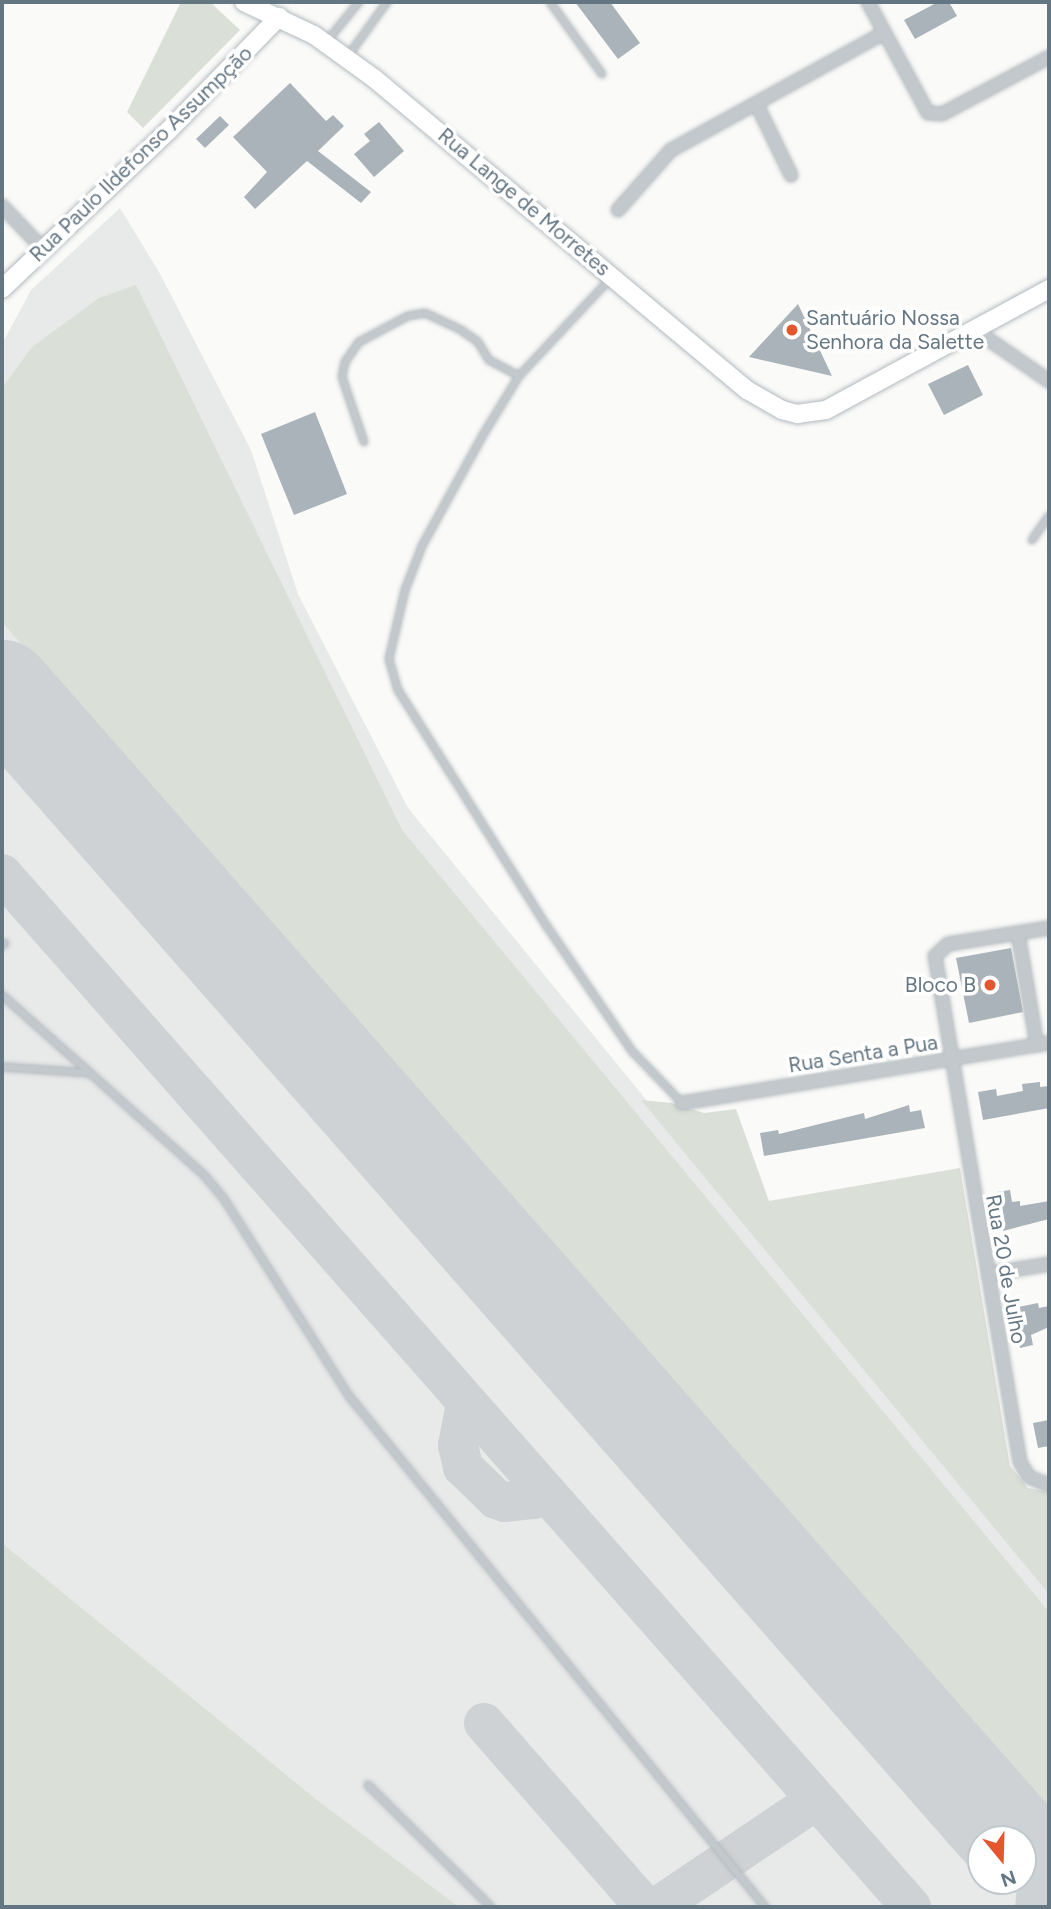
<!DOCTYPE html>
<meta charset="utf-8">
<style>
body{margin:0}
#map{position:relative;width:1051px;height:1909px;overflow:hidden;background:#fafaf8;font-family:Figtree,sans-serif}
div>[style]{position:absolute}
.built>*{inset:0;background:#e8e9e9}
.green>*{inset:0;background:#dadfd7}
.taxiway>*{height:40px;margin:-20px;padding:0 20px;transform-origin:20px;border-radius:20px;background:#ced2d4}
.runway>*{height:100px;margin:-50px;padding:0 50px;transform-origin:50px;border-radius:50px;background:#ced2d4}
.building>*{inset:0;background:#aab3b9}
.roads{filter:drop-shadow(0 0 2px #b3babf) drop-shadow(0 0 2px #b3babf)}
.lane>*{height:6px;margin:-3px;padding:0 3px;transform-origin:3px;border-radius:3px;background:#c3c8cc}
.street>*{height:12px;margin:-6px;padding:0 6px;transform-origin:6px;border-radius:6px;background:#c3c8cc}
.secondary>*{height:18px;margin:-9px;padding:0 9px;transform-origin:9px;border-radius:9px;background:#fff}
.dots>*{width:19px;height:19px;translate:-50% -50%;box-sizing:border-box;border:4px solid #fff;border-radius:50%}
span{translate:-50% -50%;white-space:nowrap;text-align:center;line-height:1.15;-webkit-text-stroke:7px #fff;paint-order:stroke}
.street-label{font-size:21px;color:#657683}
.poi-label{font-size:21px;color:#657683}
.left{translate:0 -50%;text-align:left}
.right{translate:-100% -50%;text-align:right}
.frame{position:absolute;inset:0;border:4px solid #657683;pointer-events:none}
.north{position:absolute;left:967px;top:1825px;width:70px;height:70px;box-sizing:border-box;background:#fff;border:2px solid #c1c8cd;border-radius:50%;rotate:161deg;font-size:19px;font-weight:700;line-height:28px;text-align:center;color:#657683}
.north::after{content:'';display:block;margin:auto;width:24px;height:32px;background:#e4572e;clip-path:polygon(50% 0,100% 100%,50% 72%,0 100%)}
</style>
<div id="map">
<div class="built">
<i style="clip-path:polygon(evenodd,120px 208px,159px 272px,251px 450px,298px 594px,408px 808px,1049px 1593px,1049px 1907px,459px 1907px,316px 1799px,2px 1543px,2px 344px,31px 290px,120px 208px,981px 1839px,1023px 1839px,1023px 1881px,981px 1881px,981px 1839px)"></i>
</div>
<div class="green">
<i style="clip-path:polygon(181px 2px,210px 2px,240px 30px,143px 128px,127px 112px)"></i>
<i style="clip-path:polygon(136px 285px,402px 830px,1049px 1612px,1049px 1827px,2px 622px,2px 388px,32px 347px,99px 298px)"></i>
<i style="clip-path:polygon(641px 1100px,672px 1103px,704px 1113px,736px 1109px,769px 1201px,960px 1168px,1010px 1466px,1028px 1488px,1049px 1492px,1049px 1594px)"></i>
<i style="clip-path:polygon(2px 1543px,316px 1799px,459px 1907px,2px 1907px)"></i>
</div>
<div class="taxiway">
<i style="left:2px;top:874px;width:1376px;rotate:48.65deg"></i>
<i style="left:466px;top:1404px;width:42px;rotate:101deg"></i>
<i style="left:458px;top:1445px;width:23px;rotate:77deg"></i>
<i style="left:463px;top:1467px;width:46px;rotate:44.1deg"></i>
<i style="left:496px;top:1499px;width:9px;rotate:18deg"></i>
<i style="left:505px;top:1502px;width:29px;rotate:-6deg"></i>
<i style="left:534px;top:1499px;width:17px;rotate:-87deg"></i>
<i style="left:484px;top:1723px;width:244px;rotate:48.8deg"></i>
<i style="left:1028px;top:1859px;width:28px;rotate:72deg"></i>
<i style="left:1037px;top:1886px;width:21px;rotate:95deg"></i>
<i style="left:657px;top:1907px;width:190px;rotate:-33.9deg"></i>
</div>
<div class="runway">
<i style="left:2px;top:690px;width:1529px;rotate:48.71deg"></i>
</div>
<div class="building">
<i style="clip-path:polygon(575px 2px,610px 2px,640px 43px,618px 59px)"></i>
<i style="clip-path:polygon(938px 2px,949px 2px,957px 16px,915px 39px,904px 20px)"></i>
<i style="clip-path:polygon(290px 83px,326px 121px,333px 115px,344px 126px,318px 151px,371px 192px,361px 203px,307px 161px,255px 209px,244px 197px,267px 172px,233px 137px)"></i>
<i style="clip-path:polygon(220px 116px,229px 125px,205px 148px,196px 139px)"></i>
<i style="clip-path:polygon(379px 122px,404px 151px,374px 177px,354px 154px,370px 141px,364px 134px)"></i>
<i style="clip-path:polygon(798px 304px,832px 376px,749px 357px)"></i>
<i style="clip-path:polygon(968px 365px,983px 395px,944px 415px,928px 384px)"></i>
<i style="clip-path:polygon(315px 412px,347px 494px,294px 515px,261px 434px)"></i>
<i style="clip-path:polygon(1011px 948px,1023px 1012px,969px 1023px,956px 958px)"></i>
<i style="clip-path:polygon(1040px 1082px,1040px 1087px,1049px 1086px,1049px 1108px,983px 1120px,978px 1092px,996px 1089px,997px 1096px,1023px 1091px,1022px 1084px)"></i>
<i style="clip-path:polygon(909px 1105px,910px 1112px,921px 1110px,925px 1128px,764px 1156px,760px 1133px,778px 1130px,779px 1134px,864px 1113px,865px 1119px)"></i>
<i style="clip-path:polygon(1010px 1190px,1012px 1202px,1020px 1201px,1020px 1206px,1049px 1201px,1049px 1219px,1003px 1231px,997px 1192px)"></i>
<i style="clip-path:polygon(1038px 1303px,1039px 1308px,1049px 1306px,1049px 1327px,1031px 1335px,1033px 1345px,1020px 1348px,1013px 1308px)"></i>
<i style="clip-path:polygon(1049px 1420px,1049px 1446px,1038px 1448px,1033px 1423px)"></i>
</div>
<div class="roads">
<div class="lane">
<i style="left:550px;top:2px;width:89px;rotate:54.2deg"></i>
<i style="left:327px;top:41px;width:50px;rotate:-50.6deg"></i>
<i style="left:348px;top:56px;width:67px;rotate:-54.2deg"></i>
<i style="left:610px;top:279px;width:133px;rotate:133.2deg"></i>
<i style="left:519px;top:376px;width:69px;rotate:121.4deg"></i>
<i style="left:483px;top:435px;width:127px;rotate:118.8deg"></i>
<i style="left:422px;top:546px;width:47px;rotate:111.1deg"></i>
<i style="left:405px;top:590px;width:71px;rotate:103.1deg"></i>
<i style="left:389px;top:659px;width:32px;rotate:74deg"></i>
<i style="left:398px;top:690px;width:278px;rotate:57.8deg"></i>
<i style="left:546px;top:925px;width:153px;rotate:55.7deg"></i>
<i style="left:632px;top:1051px;width:72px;rotate:46.1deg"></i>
<i style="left:364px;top:442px;width:69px;rotate:-108.7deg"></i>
<i style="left:342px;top:377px;width:15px;rotate:-79deg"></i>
<i style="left:345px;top:362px;width:24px;rotate:-55deg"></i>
<i style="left:359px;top:342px;width:55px;rotate:-28deg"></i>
<i style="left:408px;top:316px;width:17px;rotate:-10deg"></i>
<i style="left:425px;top:313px;width:40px;rotate:25deg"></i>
<i style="left:461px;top:330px;width:21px;rotate:35deg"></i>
<i style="left:478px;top:342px;width:21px;rotate:59deg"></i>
<i style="left:489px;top:360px;width:34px;rotate:28deg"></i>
<i style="left:1032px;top:540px;width:29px;rotate:-55deg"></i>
<i style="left:2px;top:946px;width:4px;rotate:-45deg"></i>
<i style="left:2px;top:995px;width:118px;rotate:41.6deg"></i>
<i style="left:2px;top:1067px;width:88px;rotate:3.9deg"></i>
<i style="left:90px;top:1073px;width:153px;rotate:41.8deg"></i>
<i style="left:204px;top:1175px;width:31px;rotate:50deg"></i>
<i style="left:224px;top:1199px;width:233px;rotate:57.6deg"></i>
<i style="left:349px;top:1396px;width:659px;rotate:50.85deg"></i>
<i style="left:368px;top:1785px;width:173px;rotate:44.8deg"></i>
</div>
<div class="street">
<i style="left:868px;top:2px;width:126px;rotate:61.6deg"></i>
<i style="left:928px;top:113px;width:14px;rotate:4deg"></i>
<i style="left:942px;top:114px;width:121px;rotate:-28deg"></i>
<i style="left:757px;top:105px;width:78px;rotate:64.1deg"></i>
<i style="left:2px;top:206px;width:59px;rotate:46.4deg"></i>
<i style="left:618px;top:210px;width:80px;rotate:-48.5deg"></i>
<i style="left:671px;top:150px;width:243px;rotate:-28.8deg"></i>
<i style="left:975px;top:330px;width:90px;rotate:34.6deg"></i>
<i style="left:1049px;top:928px;width:102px;rotate:171deg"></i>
<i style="left:948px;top:944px;width:18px;rotate:137deg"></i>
<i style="left:935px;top:956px;width:513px;rotate:80.46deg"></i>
<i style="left:1020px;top:1462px;width:17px;rotate:59deg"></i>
<i style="left:1029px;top:1477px;width:22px;rotate:22deg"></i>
<i style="left:1018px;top:933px;width:114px;rotate:80.4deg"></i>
<i style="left:682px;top:1103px;width:372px;rotate:-9.3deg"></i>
<i style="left:988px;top:1274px;width:62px;rotate:-9.3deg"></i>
</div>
<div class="secondary">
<i style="left:244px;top:2px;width:77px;rotate:25.2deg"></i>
<i style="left:314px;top:35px;width:75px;rotate:35.8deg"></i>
<i style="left:375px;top:79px;width:485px;rotate:39.9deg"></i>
<i style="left:747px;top:390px;width:40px;rotate:29.7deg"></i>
<i style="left:782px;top:410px;width:16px;rotate:15deg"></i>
<i style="left:797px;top:414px;width:29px;rotate:-8deg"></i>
<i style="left:826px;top:410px;width:254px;rotate:-28.5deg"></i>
<i style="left:2px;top:289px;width:231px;rotate:-43.6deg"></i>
<i style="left:169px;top:130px;width:158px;rotate:-45.8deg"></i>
</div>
</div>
<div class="dots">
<i style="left:792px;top:330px;background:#e4572e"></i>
<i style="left:990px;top:985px;background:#e4572e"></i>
</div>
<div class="street-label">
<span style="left:141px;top:154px;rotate:-44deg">Rua Paulo Ildefonso Assumpção</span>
<span style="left:524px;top:202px;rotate:40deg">Rua Lange de Morretes</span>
<span style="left:863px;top:1054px;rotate:-9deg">Rua Senta a Pua</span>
<span style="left:1006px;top:1269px;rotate:80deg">Rua 20 de Julho</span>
</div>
<div class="poi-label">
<span class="left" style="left:806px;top:330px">Santuário Nossa<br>Senhora da Salette</span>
<span class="right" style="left:976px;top:985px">Bloco B</span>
</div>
<div class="frame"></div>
<div class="north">N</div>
</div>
